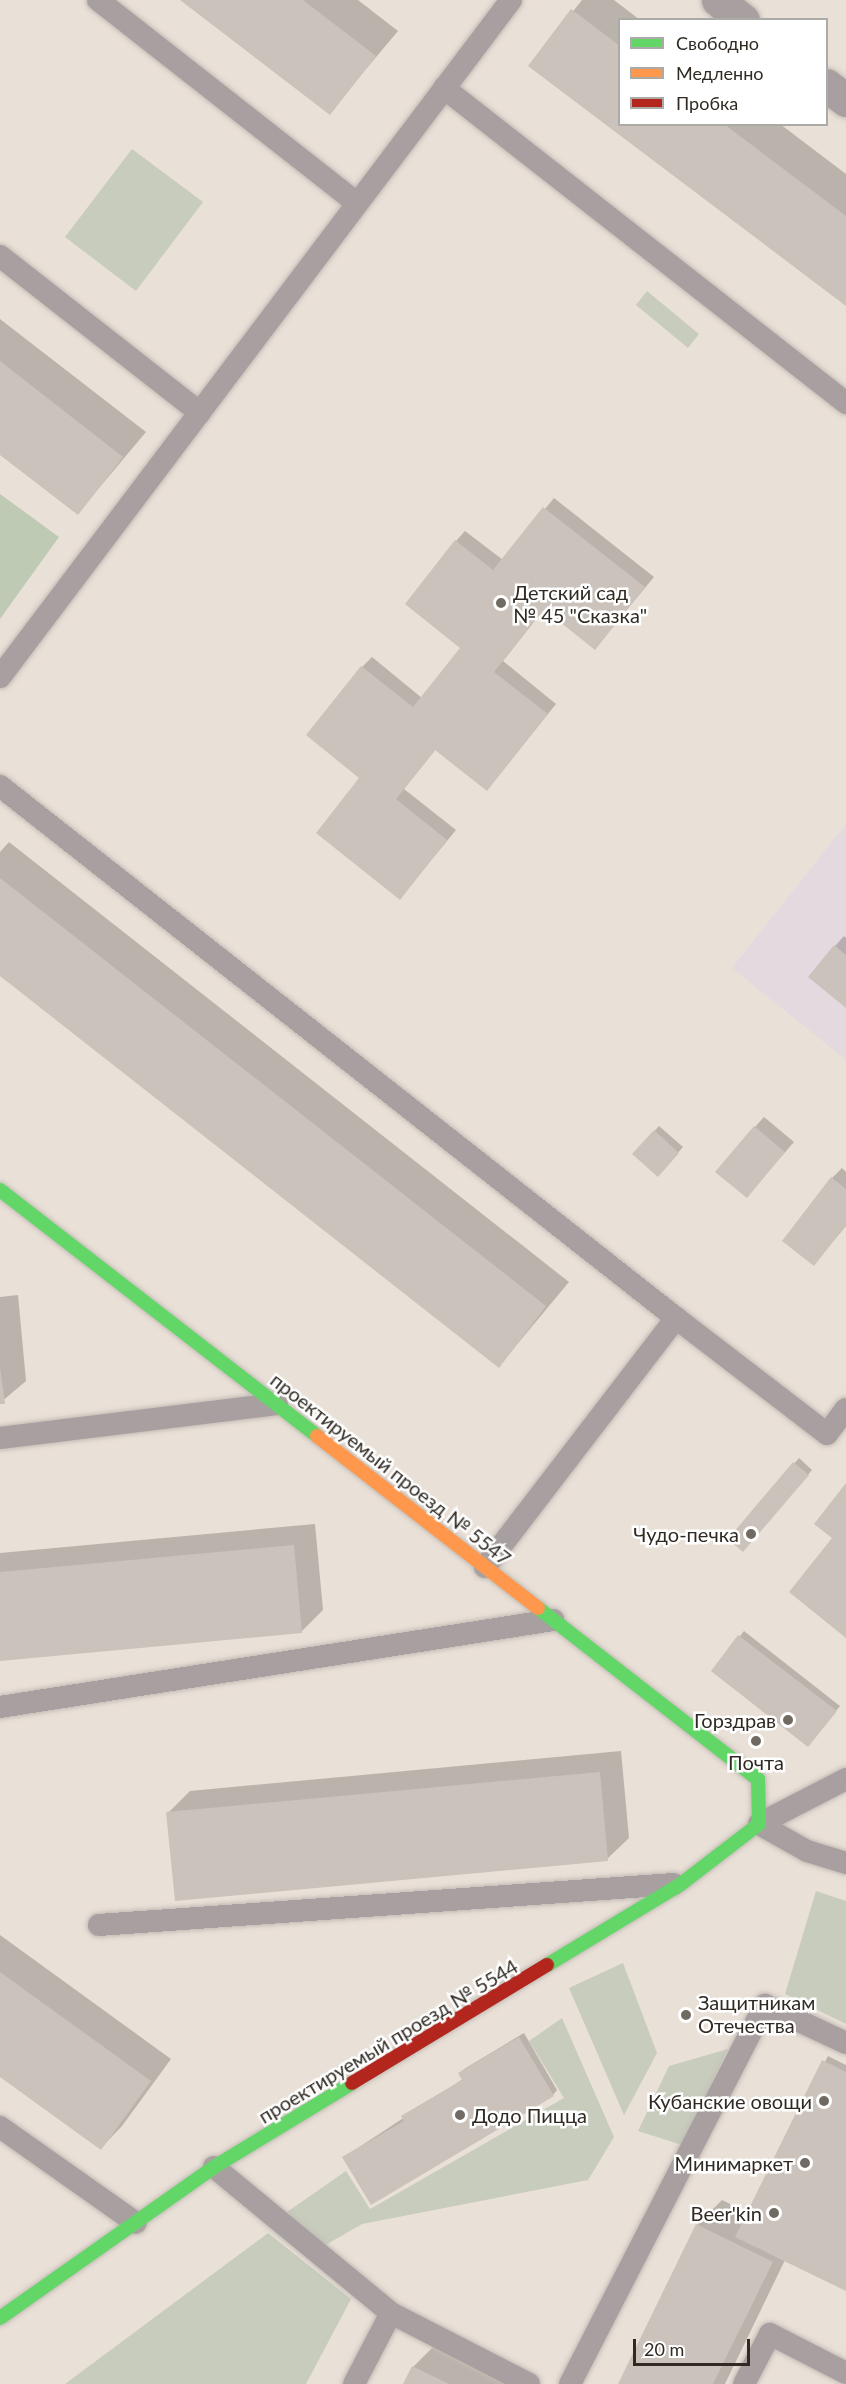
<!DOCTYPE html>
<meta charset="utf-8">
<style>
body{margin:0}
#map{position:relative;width:846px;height:2384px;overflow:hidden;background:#e9e0d7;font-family:Lato,sans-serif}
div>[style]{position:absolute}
.industrial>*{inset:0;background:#e5d9e0}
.green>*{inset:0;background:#c7ccbd}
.forest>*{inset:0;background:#bfcab5}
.shadow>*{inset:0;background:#0003}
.building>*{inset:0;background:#cac2bb}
.roads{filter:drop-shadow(0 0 2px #c2bcb5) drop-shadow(0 0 2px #c2bcb5)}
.lane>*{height:22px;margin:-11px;padding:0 11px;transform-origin:11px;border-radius:11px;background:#a79fa0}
.street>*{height:33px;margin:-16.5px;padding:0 16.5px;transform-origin:16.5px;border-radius:16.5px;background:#a79fa0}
.fast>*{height:14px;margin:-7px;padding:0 7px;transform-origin:7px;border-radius:7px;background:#63d668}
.slow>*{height:14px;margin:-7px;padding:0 7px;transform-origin:7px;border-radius:7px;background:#ff974d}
.jam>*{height:14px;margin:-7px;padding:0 7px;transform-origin:7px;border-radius:7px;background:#b3261e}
.dots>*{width:16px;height:16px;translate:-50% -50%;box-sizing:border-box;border:3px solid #fff;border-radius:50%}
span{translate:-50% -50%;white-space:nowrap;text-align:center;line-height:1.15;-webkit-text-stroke:5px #fff;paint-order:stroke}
.poi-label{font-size:20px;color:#302a23}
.left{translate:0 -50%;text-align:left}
.right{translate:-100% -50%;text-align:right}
.street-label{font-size:20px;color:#302a23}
.legend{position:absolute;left:618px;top:18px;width:210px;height:108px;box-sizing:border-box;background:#fff;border:2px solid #acaaa7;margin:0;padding:8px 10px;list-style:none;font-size:18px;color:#302a23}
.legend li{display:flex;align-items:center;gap:12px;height:30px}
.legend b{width:30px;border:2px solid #acaaa7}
.scale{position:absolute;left:633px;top:2339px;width:117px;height:27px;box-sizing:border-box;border:3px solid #302a23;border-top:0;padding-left:8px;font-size:18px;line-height:21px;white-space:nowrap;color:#302a23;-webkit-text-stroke:4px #fff;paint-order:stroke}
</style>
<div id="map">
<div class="industrial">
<i style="clip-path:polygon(846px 824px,846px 1060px,732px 968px)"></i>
</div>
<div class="green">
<i style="clip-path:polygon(132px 149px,203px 202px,136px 291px,65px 237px)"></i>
<i style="clip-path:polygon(647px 291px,699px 334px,688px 348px,636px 305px)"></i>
<i style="clip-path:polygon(816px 1891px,846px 1901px,846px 2024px,785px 1994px)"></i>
<i style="clip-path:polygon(623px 1963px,657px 2053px,624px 2115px,569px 1988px)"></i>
<i style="clip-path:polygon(562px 2018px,614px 2137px,588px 2180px,362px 2224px,322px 2247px,287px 2212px,346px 2171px,370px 2209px,564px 2098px,529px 2041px)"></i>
<i style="clip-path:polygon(728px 2049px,682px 2145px,638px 2131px,669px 2066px)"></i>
<i style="clip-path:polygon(268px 2233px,351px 2299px,306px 2384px,65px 2384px)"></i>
</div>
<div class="forest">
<i style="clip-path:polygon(0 494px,59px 537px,0 619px)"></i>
</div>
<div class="shadow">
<i style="clip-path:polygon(183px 0,358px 0,398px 31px,329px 113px)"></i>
<i style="clip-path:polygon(582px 0,614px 0,640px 20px,620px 20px,620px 124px,780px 124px,846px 174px,846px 304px,530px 66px)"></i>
<i style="clip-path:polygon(0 319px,146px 432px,78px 513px,0 453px)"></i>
<i style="clip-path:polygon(554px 498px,654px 577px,595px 648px,545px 608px,503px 661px,556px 704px,487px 789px,436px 749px,404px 789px,456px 830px,400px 898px,361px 778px,362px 667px,372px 657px,422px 698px,462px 647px,456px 541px,465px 531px,503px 560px)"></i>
<i style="clip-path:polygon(9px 842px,569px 1282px,499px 1366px,0 974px,0 852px)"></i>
<i style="clip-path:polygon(844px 936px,846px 938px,846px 1006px,835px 946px)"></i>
<i style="clip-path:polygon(764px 1117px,794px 1142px,747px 1196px,755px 1127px)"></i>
<i style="clip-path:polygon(659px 1126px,683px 1147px,658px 1175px,635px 1153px)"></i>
<i style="clip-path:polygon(842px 1168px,846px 1172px,846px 1226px,814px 1264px,832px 1178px)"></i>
<i style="clip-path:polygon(18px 1295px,26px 1381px,0 1403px,0 1297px)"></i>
<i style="clip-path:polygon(799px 1458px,812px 1470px,748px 1545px,730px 1538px)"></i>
<i style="clip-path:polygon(315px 1524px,323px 1610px,301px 1632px,0 1660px,0 1553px)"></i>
<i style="clip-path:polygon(744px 1631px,840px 1706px,812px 1740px,713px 1671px)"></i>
<i style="clip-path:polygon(621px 1751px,629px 1838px,607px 1859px,168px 1813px,190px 1791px)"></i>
<i style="clip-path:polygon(0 1935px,171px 2059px,122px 2126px,101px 2148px,0 2075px)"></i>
<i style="clip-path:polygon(524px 2033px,557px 2090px,553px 2095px,344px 2157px,463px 2079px,460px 2074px,464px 2069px)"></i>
<i style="clip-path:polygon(828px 2056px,846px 2065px,846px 2290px,785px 2260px,725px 2384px,620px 2384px,697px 2225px,722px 2200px,749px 2213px)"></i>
<i style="clip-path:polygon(438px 2342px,525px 2384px,405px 2384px,413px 2367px)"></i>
</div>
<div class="building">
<i style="clip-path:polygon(180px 0,303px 0,376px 56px,330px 115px)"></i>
<i style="clip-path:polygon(571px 9px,620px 46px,620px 124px,724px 124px,846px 216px,846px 306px,528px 66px)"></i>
<i style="clip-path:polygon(0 361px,123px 457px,78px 515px,0 455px)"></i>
<i style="clip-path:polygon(543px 507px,645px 587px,595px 650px,544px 609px,494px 672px,548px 714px,487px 791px,435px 750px,396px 799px,447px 840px,400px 900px,316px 833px,359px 778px,306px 735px,361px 666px,413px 707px,460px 648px,405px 604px,455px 540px,493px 570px)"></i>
<i style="clip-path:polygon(0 878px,546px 1306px,499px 1368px,0 976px)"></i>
<i style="clip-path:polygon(834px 945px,846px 955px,846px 1008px,808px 977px)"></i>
<i style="clip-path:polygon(754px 1126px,785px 1152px,747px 1198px,715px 1172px)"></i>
<i style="clip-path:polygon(654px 1130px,679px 1153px,658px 1177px,632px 1154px)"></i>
<i style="clip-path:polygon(831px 1177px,846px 1189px,846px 1225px,814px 1266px,782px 1241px)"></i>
<i style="clip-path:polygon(0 1367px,5px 1404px,0 1404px)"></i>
<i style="clip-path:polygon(793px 1462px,809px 1475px,743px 1552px,728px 1539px)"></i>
<i style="clip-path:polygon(846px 1483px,846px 1638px,789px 1592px,832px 1538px,814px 1524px)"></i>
<i style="clip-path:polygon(294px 1545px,302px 1633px,0 1661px,0 1572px)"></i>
<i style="clip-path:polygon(738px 1635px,837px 1711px,808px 1747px,711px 1671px)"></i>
<i style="clip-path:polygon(600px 1772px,608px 1861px,175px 1901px,166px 1812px)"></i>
<i style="clip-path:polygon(0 1972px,151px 2081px,101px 2150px,0 2077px)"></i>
<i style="clip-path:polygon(519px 2037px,554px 2096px,371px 2205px,342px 2157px,404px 2121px,401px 2116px,462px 2080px,458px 2073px)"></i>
<i style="clip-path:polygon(822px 2060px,846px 2072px,846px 2291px,735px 2237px)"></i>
<i style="clip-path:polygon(696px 2224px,773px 2262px,713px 2384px,618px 2384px)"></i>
<i style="clip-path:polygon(412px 2366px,449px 2384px,403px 2384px)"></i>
</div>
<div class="roads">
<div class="lane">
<i style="left:98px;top:0;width:329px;rotate:38.1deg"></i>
<i style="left:444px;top:88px;width:511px;rotate:38.08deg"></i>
<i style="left:0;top:256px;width:254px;rotate:38.1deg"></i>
<i style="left:0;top:677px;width:848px;rotate:-52.95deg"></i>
<i style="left:0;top:786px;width:860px;rotate:38.2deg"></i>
<i style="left:0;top:1438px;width:279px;rotate:-7deg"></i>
<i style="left:485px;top:1567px;width:314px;rotate:-52.5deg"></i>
<i style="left:676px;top:1318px;width:190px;rotate:37.5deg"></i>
<i style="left:827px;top:1434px;width:31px;rotate:-53deg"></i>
<i style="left:0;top:1707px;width:560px;rotate:-8.94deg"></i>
<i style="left:759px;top:1824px;width:98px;rotate:-27.3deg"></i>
<i style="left:759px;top:1824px;width:55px;rotate:29.4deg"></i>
<i style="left:807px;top:1851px;width:41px;rotate:17.1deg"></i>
<i style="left:99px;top:1925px;width:576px;rotate:-4.08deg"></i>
<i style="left:0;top:2127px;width:166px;rotate:35.2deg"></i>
<i style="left:214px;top:2167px;width:229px;rotate:39.5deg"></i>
<i style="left:354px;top:2384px;width:80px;rotate:-62.5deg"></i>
<i style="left:391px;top:2313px;width:155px;rotate:27.2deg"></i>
<i style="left:570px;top:2384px;width:426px;rotate:-62.8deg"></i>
<i style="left:765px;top:2005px;width:89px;rotate:25.1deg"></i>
<i style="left:744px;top:2384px;width:56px;rotate:-62.5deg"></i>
<i style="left:770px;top:2334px;width:85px;rotate:27.2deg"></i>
</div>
<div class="street">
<i style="left:718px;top:0;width:32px;rotate:39deg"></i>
<i style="left:826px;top:85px;width:25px;rotate:37deg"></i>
</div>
<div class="fast">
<i style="left:0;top:1190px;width:401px;rotate:37.8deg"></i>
<i style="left:538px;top:1608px;width:279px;rotate:37.9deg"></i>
<i style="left:758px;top:1779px;width:45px;rotate:88.7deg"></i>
<i style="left:759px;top:1824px;width:98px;rotate:142.4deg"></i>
<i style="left:681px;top:1884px;width:157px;rotate:148.8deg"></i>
<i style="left:0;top:2318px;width:262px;rotate:-35.2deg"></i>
<i style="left:214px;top:2167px;width:162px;rotate:-31.3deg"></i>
</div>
<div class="slow">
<i style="left:317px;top:1436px;width:280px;rotate:37.9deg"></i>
</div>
<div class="jam">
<i style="left:352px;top:2083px;width:228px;rotate:-31.2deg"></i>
</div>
</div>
<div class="dots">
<i style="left:501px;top:603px;background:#716a62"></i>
<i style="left:751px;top:1534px;background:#716a62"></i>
<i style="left:788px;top:1720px;background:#716a62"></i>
<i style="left:756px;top:1741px;background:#716a62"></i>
<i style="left:686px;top:2015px;background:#716a62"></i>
<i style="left:824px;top:2101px;background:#716a62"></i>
<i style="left:460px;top:2115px;background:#716a62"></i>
<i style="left:805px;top:2163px;background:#716a62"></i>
<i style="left:774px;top:2213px;background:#716a62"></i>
</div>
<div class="poi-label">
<span class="left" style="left:513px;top:604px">Детский сад<br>№ 45 "Сказка"</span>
<span class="right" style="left:739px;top:1534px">Чудо-печка</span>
<span class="right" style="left:776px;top:1720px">Горздрав</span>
<span style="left:756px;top:1762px">Почта</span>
<span class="left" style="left:698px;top:2014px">Защитникам<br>Отечества</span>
<span class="right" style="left:812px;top:2101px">Кубанские овощи</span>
<span class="left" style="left:472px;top:2115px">Додо Пицца</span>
<span class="right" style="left:793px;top:2163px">Минимаркет</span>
<span class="right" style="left:762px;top:2213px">Beer'kin</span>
</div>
<div class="street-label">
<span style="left:391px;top:1469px;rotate:38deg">проектируемый проезд № 5547</span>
<span style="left:388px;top:2041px;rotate:-31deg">проектируемый проезд № 5544</span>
</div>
<ul class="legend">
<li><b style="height:8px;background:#63d668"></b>Свободно</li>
<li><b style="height:8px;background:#ff974d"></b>Медленно</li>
<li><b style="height:8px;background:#b3261e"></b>Пробка</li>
</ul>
<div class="scale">20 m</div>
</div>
